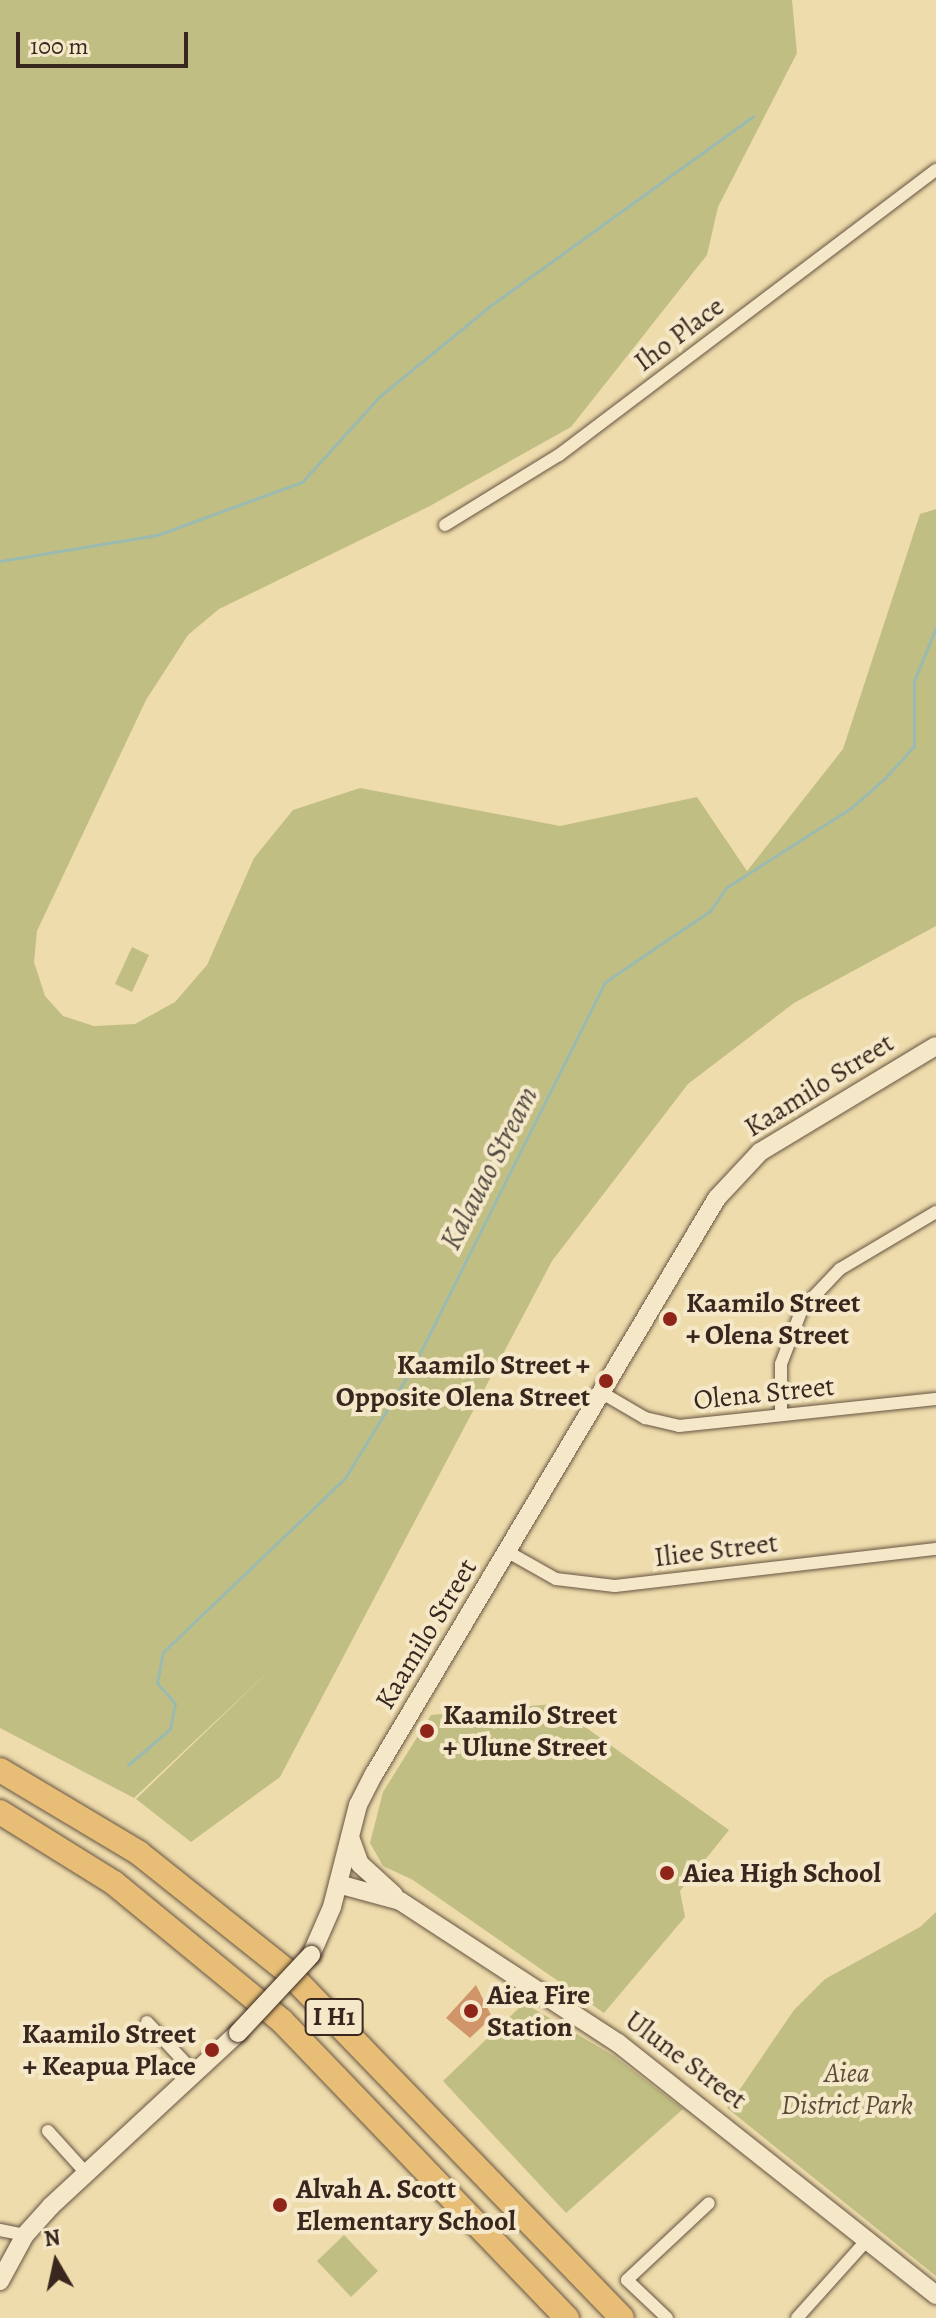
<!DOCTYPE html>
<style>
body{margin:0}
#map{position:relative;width:936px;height:2318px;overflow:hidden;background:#efdcac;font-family:Alegreya,serif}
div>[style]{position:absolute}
.green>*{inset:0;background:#c1be84}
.stream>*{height:3px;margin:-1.5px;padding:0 1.5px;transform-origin:1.5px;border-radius:1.5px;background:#9bbab0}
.building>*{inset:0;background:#d09569}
.roads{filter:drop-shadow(0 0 2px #665442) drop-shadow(0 0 2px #665442)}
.street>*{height:12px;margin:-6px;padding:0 6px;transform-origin:6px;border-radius:6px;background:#f5e8c9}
.secondary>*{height:18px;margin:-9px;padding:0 9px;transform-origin:9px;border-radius:9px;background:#f5e8c9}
.highway>*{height:24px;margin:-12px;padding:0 12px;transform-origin:12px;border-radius:12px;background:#e8be76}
.bridges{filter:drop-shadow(0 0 2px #39271f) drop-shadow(0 0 2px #39271f)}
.secondary-bridge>*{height:18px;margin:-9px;padding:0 9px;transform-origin:9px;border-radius:9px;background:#f5e8c9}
.dots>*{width:22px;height:22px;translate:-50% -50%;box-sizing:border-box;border:4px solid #f5e8c9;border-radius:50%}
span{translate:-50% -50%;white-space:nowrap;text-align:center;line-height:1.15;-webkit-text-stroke:8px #f5e8c9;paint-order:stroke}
.shield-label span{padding:2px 6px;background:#f5e8c9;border:2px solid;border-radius:6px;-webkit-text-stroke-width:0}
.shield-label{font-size:26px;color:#39271f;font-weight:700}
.street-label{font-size:28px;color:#39271f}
.poi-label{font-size:28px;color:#39271f;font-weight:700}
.left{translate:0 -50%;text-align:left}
.right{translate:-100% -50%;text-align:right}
.park-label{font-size:28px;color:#5b4d38;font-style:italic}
.water-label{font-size:30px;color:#524c43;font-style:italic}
.north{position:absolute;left:16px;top:2222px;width:80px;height:80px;-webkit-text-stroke:6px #f5e8c9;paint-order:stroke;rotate:351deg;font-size:22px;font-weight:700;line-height:32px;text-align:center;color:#39271f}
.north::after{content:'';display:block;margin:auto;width:28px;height:36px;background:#39271f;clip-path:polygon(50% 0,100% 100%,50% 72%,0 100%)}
.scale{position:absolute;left:16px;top:32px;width:172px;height:36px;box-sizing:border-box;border:4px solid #39271f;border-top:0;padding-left:10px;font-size:24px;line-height:28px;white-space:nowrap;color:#39271f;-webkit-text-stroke:6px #f5e8c9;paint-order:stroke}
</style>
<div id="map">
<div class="green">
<i style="clip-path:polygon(0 0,792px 0,797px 53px,718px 207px,707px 255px,571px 427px,428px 507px,219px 609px,188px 635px,146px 700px,37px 931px,34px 962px,45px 996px,63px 1016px,94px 1026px,135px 1024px,175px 1002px,207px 965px,254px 858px,293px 810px,360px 788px,560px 826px,697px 797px,747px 871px,843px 749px,920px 514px,936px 509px,936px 926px,794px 1003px,688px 1084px,552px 1261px,280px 1777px,191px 1842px,136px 1799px,269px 1671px,134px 1798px,0 1728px)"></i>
<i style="clip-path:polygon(132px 947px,149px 955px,132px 992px,115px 984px)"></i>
<i style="clip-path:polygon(553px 1704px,729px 1830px,680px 1891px,685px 1917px,604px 2013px,413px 1880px,383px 1866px,370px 1843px,383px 1792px,431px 1715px)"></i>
<i style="clip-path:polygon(936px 1912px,936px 2276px,727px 2108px,794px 2010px,825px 1979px,920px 1927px)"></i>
<i style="clip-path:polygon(524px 2003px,614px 2056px,683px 2109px,566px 2213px,443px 2081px)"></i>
<i style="clip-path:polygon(344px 2235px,378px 2271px,351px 2297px,317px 2261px)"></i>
</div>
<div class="stream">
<i style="left:0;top:561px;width:159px;rotate:-9.4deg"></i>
<i style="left:157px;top:535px;width:154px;rotate:-20.1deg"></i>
<i style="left:302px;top:482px;width:116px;rotate:-47.8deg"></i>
<i style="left:380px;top:396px;width:142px;rotate:-39.3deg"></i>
<i style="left:490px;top:306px;width:324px;rotate:-35.8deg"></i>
<i style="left:128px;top:1765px;width:55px;rotate:-40.6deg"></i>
<i style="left:170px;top:1729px;width:26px;rotate:-79deg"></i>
<i style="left:175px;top:1703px;width:27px;rotate:-132deg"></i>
<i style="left:157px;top:1683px;width:32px;rotate:-79deg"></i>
<i style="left:163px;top:1652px;width:252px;rotate:-43.7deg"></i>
<i style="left:345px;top:1478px;width:130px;rotate:-58.5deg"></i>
<i style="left:413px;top:1367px;width:430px;rotate:-63.5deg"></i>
<i style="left:605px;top:982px;width:127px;rotate:-34.1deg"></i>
<i style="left:710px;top:911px;width:29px;rotate:-55deg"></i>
<i style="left:727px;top:887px;width:147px;rotate:-32.5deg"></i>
<i style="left:851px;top:808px;width:47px;rotate:-41.5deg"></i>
<i style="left:886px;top:777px;width:42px;rotate:-47.9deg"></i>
<i style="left:914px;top:746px;width:65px;rotate:-90deg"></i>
<i style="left:914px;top:681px;width:58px;rotate:-67.8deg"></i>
</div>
<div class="building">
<i style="clip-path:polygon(476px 1985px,492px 2017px,470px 2038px,446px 2018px)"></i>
</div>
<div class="roads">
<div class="street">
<i style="left:445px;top:525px;width:134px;rotate:-31.6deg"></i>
<i style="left:559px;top:455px;width:473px;rotate:-37.1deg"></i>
<i style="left:604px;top:1394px;width:48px;rotate:30.3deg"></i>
<i style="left:645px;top:1418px;width:35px;rotate:13deg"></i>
<i style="left:679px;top:1426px;width:258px;rotate:-6deg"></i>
<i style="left:781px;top:1415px;width:51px;rotate:-90deg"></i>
<i style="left:781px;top:1364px;width:59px;rotate:-69.1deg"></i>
<i style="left:802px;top:1309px;width:55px;rotate:-46.5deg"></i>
<i style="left:840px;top:1269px;width:112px;rotate:-30.7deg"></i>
<i style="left:508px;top:1552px;width:55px;rotate:29.4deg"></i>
<i style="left:556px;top:1579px;width:59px;rotate:6.8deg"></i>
<i style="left:615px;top:1586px;width:323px;rotate:-6.6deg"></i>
<i style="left:147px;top:2022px;width:69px;rotate:46.8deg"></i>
<i style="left:48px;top:2131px;width:57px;rotate:47.9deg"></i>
<i style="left:0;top:2230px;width:25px;rotate:11deg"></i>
<i style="left:667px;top:2318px;width:55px;rotate:-136.5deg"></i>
<i style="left:627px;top:2280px;width:112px;rotate:-43.2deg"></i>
<i style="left:797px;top:2318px;width:105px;rotate:-48.1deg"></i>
</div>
<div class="secondary">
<i style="left:350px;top:1837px;width:29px;rotate:70deg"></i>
<i style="left:360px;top:1864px;width:46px;rotate:42.4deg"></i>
<i style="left:338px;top:1884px;width:64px;rotate:15.3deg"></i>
<i style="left:400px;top:1901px;width:260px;rotate:33.1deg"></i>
<i style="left:618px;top:2043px;width:406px;rotate:38.4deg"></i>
<i style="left:311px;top:1955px;width:52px;rotate:-66.4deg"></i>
<i style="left:332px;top:1907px;width:105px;rotate:-75.7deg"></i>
<i style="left:358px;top:1805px;width:35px;rotate:-63deg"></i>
<i style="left:374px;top:1774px;width:670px;rotate:-59.23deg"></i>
<i style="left:717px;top:1198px;width:63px;rotate:-46.9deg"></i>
<i style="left:760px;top:1152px;width:205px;rotate:-31.1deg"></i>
<i style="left:0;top:2281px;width:52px;rotate:-61.5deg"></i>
<i style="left:25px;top:2235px;width:39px;rotate:-48deg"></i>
<i style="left:51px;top:2206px;width:255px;rotate:-42.8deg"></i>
</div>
<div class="highway">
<i style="left:0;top:1770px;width:162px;rotate:30.8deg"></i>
<i style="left:139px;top:1853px;width:189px;rotate:38.6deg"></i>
<i style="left:287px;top:1971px;width:482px;rotate:46deg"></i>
<i style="left:0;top:1812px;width:134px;rotate:31.9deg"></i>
<i style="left:114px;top:1883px;width:217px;rotate:39.4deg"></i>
<i style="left:282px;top:2021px;width:412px;rotate:46.2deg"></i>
</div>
</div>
<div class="bridges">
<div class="secondary-bridge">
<i style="left:238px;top:2033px;width:107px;rotate:-46.9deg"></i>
</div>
</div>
<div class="dots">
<i style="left:670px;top:1319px;background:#8f2418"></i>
<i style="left:606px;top:1381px;background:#8f2418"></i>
<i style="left:427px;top:1731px;background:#8f2418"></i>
<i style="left:667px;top:1873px;background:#8f2418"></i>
<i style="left:471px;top:2011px;background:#8f2418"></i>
<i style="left:212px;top:2050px;background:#8f2418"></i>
<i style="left:280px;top:2205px;background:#8f2418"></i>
</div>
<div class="shield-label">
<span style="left:334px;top:2017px">I H1</span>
</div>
<div class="street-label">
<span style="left:679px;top:334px;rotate:-37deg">Iho Place</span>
<span style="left:819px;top:1085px;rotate:-32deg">Kaamilo Street</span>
<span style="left:764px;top:1393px;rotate:-6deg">Olena Street</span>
<span style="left:716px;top:1550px;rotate:-7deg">Iliee Street</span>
<span style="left:426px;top:1634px;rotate:-59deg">Kaamilo Street</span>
<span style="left:686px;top:2060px;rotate:37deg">Ulune Street</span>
</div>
<div class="poi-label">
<span class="left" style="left:686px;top:1319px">Kaamilo Street<br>+ Olena Street</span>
<span class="right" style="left:590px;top:1381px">Kaamilo Street +<br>Opposite Olena Street</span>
<span class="left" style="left:443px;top:1731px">Kaamilo Street<br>+ Ulune Street</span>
<span class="left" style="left:683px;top:1873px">Aiea High School</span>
<span class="left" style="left:487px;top:2011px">Aiea Fire<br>Station</span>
<span class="right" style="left:196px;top:2050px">Kaamilo Street<br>+ Keapua Place</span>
<span class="left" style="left:296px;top:2205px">Alvah A. Scott<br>Elementary School</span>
</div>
<div class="park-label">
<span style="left:847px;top:2089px">Aiea<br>District Park</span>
</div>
<div class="water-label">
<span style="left:489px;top:1168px;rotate:-63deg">Kalauao Stream</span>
</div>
<div class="north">N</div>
<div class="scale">100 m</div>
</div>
